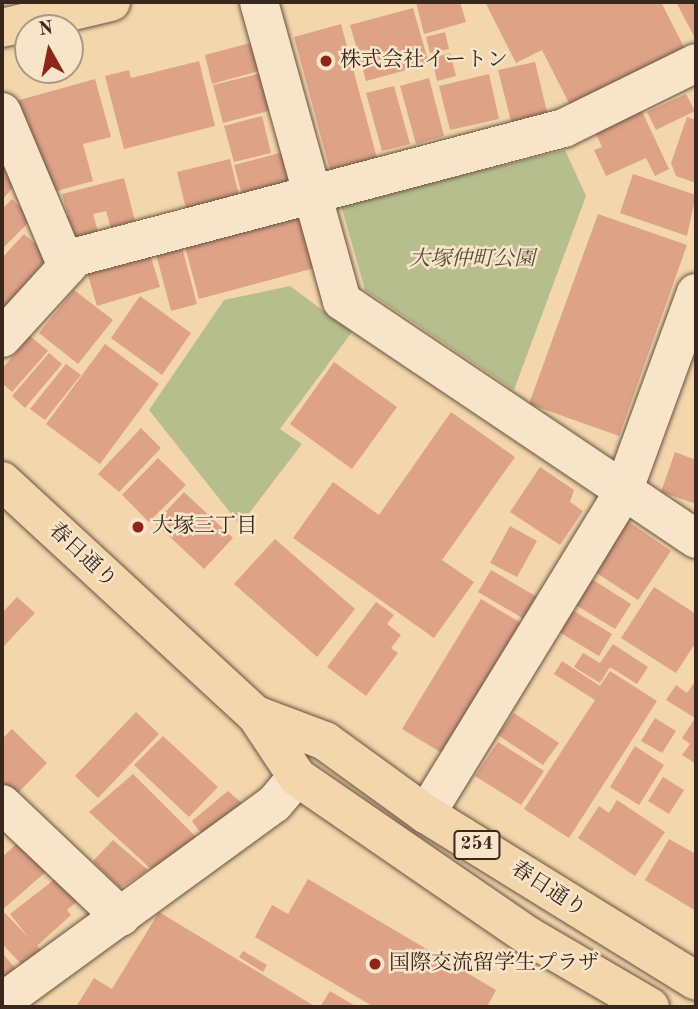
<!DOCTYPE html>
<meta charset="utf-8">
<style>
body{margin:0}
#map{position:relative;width:698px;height:1009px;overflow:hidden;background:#f3d6ac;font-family:"Old Standard TT","Noto Serif JP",serif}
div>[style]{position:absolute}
.green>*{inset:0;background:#b7be8d}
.building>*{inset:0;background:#dea286}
.roads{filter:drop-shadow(0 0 2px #675341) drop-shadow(0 0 2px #675341)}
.minor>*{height:38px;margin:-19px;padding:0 19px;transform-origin:19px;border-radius:19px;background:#f7e4c9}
.major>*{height:38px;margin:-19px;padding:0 19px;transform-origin:19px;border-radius:19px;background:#f3d6ac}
.highway>*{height:38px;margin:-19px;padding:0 19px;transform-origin:19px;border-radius:19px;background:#f3d6ac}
.dots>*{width:19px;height:19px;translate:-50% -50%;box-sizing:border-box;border:4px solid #f7e4c9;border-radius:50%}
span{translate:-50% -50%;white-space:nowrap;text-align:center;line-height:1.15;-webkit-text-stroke:5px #f7e4c9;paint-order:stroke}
.shield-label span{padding:2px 5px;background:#f7e4c9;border:2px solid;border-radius:5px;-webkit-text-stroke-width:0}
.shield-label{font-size:19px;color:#38271d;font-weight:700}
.poi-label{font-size:21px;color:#38271d}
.left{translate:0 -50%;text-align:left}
.park-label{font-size:21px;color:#584d39;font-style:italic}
.street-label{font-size:21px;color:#38271d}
.frame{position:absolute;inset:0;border:4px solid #38271d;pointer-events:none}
.north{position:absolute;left:14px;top:14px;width:70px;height:70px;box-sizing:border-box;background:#f7e4c9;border:2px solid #ab9884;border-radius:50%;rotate:351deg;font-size:19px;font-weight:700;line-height:28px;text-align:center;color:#38271d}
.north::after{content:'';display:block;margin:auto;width:24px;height:32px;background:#8f2418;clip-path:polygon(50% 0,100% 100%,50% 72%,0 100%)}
</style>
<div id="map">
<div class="green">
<i style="clip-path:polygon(565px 150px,586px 196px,514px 390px,365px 290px,341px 205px)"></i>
<i style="clip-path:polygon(290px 286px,352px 332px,280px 429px,302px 444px,240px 525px,149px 410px,224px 300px)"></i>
</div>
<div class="building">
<i style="clip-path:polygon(416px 2px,460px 2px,466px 22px,424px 34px)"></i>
<i style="clip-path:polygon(485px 2px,661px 2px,689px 57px,574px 113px,542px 50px,516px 63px)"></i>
<i style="clip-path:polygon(676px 2px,696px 2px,696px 40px)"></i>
<i style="clip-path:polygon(413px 8px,429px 64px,366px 81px,350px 25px)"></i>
<i style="clip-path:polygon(341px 24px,377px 158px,330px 170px,294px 37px)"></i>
<i style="clip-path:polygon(445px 32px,449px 49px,430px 53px,426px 37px)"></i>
<i style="clip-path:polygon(254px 42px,262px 70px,212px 84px,205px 55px)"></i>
<i style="clip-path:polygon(450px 53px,456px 76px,437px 81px,432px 58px)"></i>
<i style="clip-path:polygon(199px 61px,215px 126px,124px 149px,105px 76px,129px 70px,131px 78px)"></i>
<i style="clip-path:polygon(535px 62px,548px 116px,512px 125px,498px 70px)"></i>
<i style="clip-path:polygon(262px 73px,272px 110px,223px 123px,213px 85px)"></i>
<i style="clip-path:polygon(489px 74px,499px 119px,450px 130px,439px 86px)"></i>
<i style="clip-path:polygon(429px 78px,444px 136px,416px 144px,400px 86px)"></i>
<i style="clip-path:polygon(95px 79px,111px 137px,83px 144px,93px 181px,42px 195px,16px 101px)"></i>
<i style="clip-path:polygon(394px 86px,410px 144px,382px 151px,366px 93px)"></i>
<i style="clip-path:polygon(686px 94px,695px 111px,656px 130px,647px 112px)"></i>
<i style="clip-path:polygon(639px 105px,669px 169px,655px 176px,646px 158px,606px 176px,594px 150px,602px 147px,593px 127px)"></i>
<i style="clip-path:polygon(262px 116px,271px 153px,234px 162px,224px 126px)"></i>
<i style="clip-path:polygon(687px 117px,696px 120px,696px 183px,676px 176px,671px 163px)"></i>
<i style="clip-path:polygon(2px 151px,16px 184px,2px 200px)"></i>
<i style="clip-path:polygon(283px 152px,292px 187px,243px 199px,234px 165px)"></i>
<i style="clip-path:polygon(230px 159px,240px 199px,187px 213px,177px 172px)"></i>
<i style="clip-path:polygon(633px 174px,696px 195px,687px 236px,620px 213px)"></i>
<i style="clip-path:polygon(124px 178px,135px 221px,111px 228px,106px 211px,93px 214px,99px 235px,64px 244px,58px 219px,68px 216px,62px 194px)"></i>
<i style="clip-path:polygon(12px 199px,32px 219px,2px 249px,2px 209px)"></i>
<i style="clip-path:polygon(598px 214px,687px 245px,619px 436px,529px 404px)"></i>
<i style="clip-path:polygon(305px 216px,318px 267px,199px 299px,185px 247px)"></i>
<i style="clip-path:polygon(24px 234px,49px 256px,2px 311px,2px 258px)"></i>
<i style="clip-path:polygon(182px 247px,197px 304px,171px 311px,156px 254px)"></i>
<i style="clip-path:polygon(150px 254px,160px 287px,97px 306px,87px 272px)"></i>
<i style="clip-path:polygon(74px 290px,113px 320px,78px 364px,39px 333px)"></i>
<i style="clip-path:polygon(140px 296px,191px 333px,162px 375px,111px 338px)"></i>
<i style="clip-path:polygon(30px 336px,48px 351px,12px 392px,2px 383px,2px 369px)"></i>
<i style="clip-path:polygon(105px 344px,159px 384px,100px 464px,46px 424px)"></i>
<i style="clip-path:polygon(49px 353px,62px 364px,25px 408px,12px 396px)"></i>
<i style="clip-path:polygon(334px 362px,397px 407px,352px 469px,290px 424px)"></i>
<i style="clip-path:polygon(66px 364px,81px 375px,45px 420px,30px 409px)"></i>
<i style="clip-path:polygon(451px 412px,515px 457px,442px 560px,474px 582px,434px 638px,293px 538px,333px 482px,379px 515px)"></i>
<i style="clip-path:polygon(141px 428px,161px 448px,119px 492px,98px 474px)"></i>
<i style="clip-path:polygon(675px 452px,696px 460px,696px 504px,661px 492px)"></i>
<i style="clip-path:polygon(158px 458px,186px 485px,149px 522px,122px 495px)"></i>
<i style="clip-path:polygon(540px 467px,574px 490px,570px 502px,583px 511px,560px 545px,510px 512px)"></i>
<i style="clip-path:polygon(184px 492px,233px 538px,204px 569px,155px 523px)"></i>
<i style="clip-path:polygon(626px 520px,671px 551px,638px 600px,592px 570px)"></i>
<i style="clip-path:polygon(510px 526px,537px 541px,517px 577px,490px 563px)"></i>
<i style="clip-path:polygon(275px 539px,355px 609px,317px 657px,234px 584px)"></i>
<i style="clip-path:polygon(491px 570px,539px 598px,526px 620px,478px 592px)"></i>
<i style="clip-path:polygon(590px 578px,631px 604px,615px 629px,574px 604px)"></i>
<i style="clip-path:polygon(654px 587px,696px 614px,696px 642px,676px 673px,621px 638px)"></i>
<i style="clip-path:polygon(17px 597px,35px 613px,2px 648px,2px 613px)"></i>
<i style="clip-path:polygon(481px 599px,521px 623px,442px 753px,402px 729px)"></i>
<i style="clip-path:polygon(376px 602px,394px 615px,387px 624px,401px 635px,391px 648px,398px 653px,366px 696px,327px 667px)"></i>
<i style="clip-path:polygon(572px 610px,612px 634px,599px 656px,559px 632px)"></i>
<i style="clip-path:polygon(613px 644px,648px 667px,637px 684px,610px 667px,600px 683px,574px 667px,583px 653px,600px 663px)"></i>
<i style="clip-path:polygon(562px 661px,600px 686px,610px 671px,657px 701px,569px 838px,524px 809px,595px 700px,554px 674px)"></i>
<i style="clip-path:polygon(696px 680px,696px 764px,682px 755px,690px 744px,682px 738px,695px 718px,666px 700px,676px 685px,687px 693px)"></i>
<i style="clip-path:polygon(136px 712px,159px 734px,98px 798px,75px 776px)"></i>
<i style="clip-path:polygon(514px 713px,559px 743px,543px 765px,498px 735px)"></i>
<i style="clip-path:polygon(655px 718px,676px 731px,662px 753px,641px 741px)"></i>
<i style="clip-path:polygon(12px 729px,47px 763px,15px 796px,2px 784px,2px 739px)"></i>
<i style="clip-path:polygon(163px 736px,218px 787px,189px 817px,134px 765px)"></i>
<i style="clip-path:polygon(498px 742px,544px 771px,521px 805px,475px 776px)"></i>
<i style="clip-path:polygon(635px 746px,664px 765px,639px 805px,610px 787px)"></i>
<i style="clip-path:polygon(133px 774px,198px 839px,151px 869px,89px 812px)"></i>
<i style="clip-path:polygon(663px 777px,684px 790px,669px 814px,648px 801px)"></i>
<i style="clip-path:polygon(228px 791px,251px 811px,205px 839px,192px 821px)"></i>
<i style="clip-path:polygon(617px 800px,665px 832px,635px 876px,578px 838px,599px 806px,609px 813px)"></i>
<i style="clip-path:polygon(669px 839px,696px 854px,696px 911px,645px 880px)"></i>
<i style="clip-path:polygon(21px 840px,48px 870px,2px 910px,2px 857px)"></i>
<i style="clip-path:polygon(113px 840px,148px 870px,120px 888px,93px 861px)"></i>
<i style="clip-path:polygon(64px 872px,85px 895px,67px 910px,71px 915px,37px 946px,44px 953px,27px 970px,2px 944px,2px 916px,5px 913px,29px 938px,10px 914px)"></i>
<i style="clip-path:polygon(308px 879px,496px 990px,487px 1007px,374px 1007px,255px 937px,272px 905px,288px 914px)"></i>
<i style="clip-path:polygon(159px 912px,316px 1007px,76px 1007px,94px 978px,112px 989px)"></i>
<i style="clip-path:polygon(243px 951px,267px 965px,263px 972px,239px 957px)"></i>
<i style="clip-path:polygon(2px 953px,16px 969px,2px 982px)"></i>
<i style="clip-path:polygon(330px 991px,357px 1007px,320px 1007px)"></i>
</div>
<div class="roads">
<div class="minor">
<i style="left:259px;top:2px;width:310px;rotate:74.5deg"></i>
<i style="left:342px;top:301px;width:427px;rotate:33.9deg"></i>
<i style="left:2px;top:112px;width:168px;rotate:67.2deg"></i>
<i style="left:2px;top:338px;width:110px;rotate:-47.6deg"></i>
<i style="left:76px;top:257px;width:505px;rotate:-14.81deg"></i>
<i style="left:564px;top:128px;width:147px;rotate:-26.2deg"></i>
<i style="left:2px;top:804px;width:164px;rotate:43.5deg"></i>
<i style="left:426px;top:814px;width:377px;rotate:-58.5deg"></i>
<i style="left:623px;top:492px;width:212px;rotate:-69.9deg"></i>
<i style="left:2px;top:1002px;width:336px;rotate:-36.1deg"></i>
<i style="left:274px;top:804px;width:35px;rotate:-50deg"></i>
</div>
<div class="major">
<i style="left:2px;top:28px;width:112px;rotate:-13.4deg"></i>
</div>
<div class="highway">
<i style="left:2px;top:481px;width:345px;rotate:42.7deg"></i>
<i style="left:256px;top:715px;width:74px;rotate:56.5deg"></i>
<i style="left:297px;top:777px;width:283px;rotate:34.5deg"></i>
<i style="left:530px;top:937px;width:139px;rotate:30.3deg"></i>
<i style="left:256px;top:715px;width:74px;rotate:20.6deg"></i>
<i style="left:325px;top:741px;width:125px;rotate:35.9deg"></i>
<i style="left:426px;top:814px;width:317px;rotate:31.7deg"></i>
</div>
</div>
<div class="dots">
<i style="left:326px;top:61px;background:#8f2418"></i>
<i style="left:138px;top:527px;background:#8f2418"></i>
<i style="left:375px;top:964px;background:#8f2418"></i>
</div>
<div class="shield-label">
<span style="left:477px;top:845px">254</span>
</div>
<div class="poi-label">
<span class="left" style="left:340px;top:61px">株式会社イートン</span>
<span class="left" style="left:152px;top:527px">大塚三丁目</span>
<span class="left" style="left:389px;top:964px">国際交流留学生プラザ</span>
</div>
<div class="park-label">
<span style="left:472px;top:260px">大塚仲町公園</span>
</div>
<div class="street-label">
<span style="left:82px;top:556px;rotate:43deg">春日通り</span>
<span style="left:548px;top:890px;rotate:33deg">春日通り</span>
</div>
<div class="frame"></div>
<div class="north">N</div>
</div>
